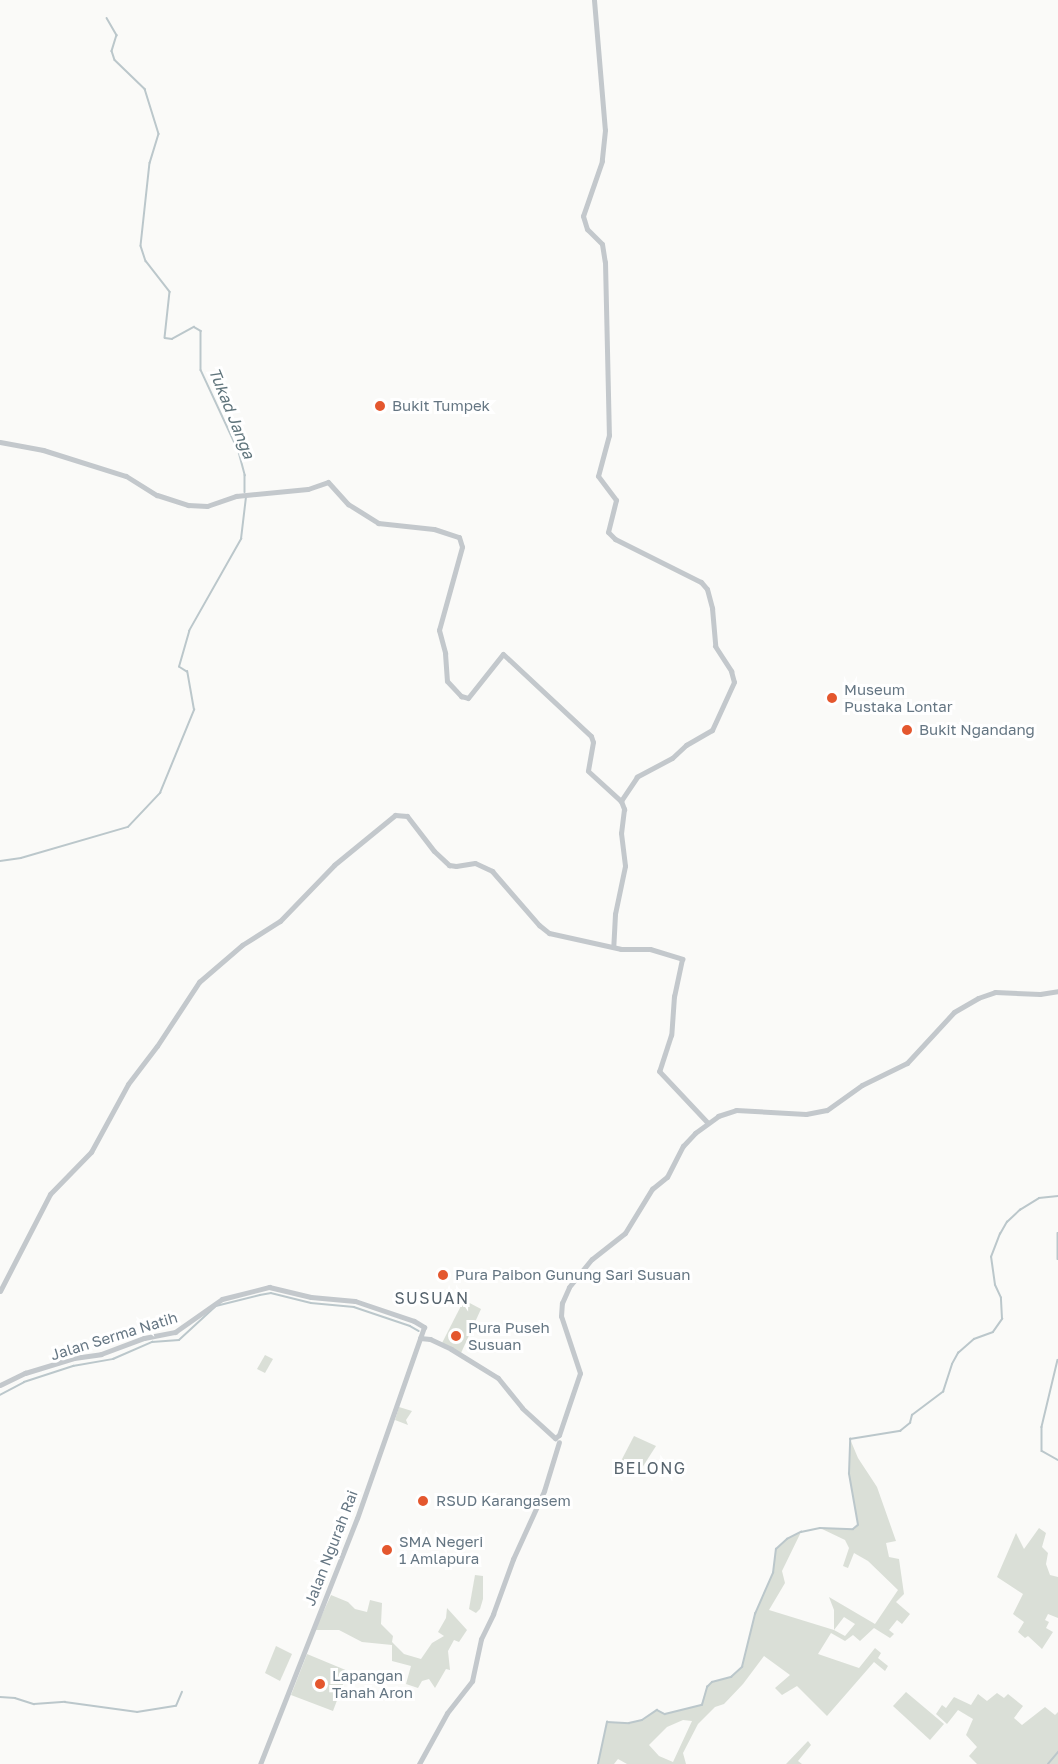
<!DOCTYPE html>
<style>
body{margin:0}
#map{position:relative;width:1058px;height:1764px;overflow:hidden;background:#fafaf8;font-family:"Golos Text",sans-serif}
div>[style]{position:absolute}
.green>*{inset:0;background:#dadfd7}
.stream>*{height:1.5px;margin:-0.75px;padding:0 0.75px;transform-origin:0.75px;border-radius:0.75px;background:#bbc7cb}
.tertiary>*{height:5px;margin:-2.5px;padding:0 2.5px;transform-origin:2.5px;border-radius:2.5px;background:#c3c8cc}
.dots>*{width:16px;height:16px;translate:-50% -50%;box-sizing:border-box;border:3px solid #fff;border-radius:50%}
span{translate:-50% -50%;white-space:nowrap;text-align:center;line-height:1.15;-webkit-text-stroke:6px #fff;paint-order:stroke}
.poi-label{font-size:15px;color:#657683}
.left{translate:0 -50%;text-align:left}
.street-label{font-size:15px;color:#657683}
.water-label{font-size:16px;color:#60757c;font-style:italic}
.neighbourhood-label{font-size:16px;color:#57646e;letter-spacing:1.5px}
</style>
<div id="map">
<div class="green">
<i style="clip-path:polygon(464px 1300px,481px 1309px,461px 1353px,442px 1343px)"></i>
<i style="clip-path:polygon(265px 1355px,273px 1359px,265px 1373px,257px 1369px)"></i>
<i style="clip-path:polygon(399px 1407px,412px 1411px,406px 1420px,408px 1425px,395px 1420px)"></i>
<i style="clip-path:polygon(634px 1436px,656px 1446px,640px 1471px,621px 1461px)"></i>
<i style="clip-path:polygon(evenodd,850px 1439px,858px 1458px,877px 1487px,896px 1541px,886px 1543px,889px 1557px,899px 1559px,904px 1594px,896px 1602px,910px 1614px,902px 1624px,897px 1620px,889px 1630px,894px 1634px,890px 1638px,874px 1628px,860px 1641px,853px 1635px,845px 1641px,831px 1633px,818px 1654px,859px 1668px,875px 1648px,881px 1653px,878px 1658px,888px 1666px,885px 1671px,874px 1662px,827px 1716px,797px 1686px,782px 1695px,775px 1688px,790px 1675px,764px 1656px,743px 1684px,724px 1704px,715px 1707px,698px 1724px,683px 1753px,686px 1764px,627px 1764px,618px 1759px,614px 1764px,598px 1764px,607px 1722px,629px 1723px,642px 1720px,657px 1710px,666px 1714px,701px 1705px,707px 1687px,712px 1682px,730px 1677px,742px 1667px,755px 1614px,773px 1573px,776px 1549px,787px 1539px,801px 1532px,782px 1571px,785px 1583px,769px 1610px,834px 1630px,834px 1610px,829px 1597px,875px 1624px,898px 1590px,868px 1561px,854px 1553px,848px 1568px,843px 1566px,849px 1548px,845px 1540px,820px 1528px,853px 1529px,858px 1525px,849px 1474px,850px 1439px,844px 1617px,855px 1624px,845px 1636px,834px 1630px,844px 1617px,850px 1439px,683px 1720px,692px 1721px,673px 1762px,659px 1756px,649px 1745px,667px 1727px,683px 1720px)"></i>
<i style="clip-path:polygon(1039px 1528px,1046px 1533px,1042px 1547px,1048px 1553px,1046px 1564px,1050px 1575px,1058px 1577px,1058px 1618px,1048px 1614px,1045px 1620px,1049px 1622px,1046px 1628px,1053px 1632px,1042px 1649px,1028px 1636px,1025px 1638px,1018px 1632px,1024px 1622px,1013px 1614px,1023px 1594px,997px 1577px,1016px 1533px,1024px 1549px)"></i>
<i style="clip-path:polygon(475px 1575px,483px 1576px,483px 1599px,480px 1609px,476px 1613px,469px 1609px)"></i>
<i style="clip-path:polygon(331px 1595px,348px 1602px,355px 1609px,367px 1612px,370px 1600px,382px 1603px,381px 1624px,393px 1636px,392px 1642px,404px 1654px,421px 1659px,432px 1643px,444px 1636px,438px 1632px,446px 1618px,447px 1608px,467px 1630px,459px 1642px,454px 1640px,448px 1651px,450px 1670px,446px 1669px,435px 1688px,429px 1679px,422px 1681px,418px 1688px,406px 1684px,411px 1666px,392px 1661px,392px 1645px,362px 1642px,339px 1630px,315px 1630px)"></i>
<i style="clip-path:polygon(276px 1646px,292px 1654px,280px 1681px,265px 1673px)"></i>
<i style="clip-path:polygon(307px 1654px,348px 1671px,333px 1711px,291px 1695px)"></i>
<i style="clip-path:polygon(906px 1692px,944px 1724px,930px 1740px,893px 1706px)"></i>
<i style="clip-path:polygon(997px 1693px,1004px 1698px,1008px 1694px,1023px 1706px,1014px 1718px,1022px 1725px,1045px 1707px,1055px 1715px,1058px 1712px,1058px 1764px,977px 1764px,969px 1756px,977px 1747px,966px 1735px,973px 1719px,958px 1710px,947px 1724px,936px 1714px,942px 1705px,946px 1708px,954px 1697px,971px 1705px,978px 1694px,987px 1701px)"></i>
<i style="clip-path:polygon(808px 1741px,811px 1745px,798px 1761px,802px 1764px,786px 1764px)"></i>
</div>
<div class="stream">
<i style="left:107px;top:18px;width:20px;rotate:60deg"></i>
<i style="left:117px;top:35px;width:17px;rotate:107deg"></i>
<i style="left:112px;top:51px;width:9px;rotate:72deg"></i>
<i style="left:115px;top:60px;width:42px;rotate:44deg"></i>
<i style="left:145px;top:89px;width:47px;rotate:72.7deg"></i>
<i style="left:159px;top:134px;width:30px;rotate:107deg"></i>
<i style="left:150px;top:163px;width:83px;rotate:96.2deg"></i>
<i style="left:141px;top:246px;width:16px;rotate:72deg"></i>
<i style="left:146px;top:261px;width:39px;rotate:52deg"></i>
<i style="left:170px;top:292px;width:46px;rotate:96.2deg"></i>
<i style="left:165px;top:338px;width:7px;rotate:8deg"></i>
<i style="left:172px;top:339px;width:25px;rotate:-29deg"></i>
<i style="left:194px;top:327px;width:8px;rotate:30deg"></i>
<i style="left:201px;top:331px;width:39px;rotate:90deg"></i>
<i style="left:201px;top:370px;width:90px;rotate:65.1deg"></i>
<i style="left:239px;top:452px;width:24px;rotate:75deg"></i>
<i style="left:245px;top:475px;width:17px;rotate:90deg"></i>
<i style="left:0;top:861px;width:21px;rotate:-8deg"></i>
<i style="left:21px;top:858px;width:111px;rotate:-16.2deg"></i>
<i style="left:128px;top:827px;width:47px;rotate:-46.7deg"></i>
<i style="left:160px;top:793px;width:90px;rotate:-67.7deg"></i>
<i style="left:194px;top:710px;width:39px;rotate:-100deg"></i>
<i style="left:187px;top:672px;width:9px;rotate:-148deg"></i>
<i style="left:179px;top:667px;width:37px;rotate:-74deg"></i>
<i style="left:189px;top:631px;width:106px;rotate:-60.5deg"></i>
<i style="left:241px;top:539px;width:42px;rotate:-83.2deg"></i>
<i style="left:1058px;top:1233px;width:26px;rotate:90deg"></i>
<i style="left:1058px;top:1360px;width:69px;rotate:103.4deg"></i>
<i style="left:1042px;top:1427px;width:24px;rotate:90deg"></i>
<i style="left:1042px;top:1451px;width:18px;rotate:29deg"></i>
<i style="left:0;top:1395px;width:27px;rotate:-28deg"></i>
<i style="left:24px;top:1382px;width:52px;rotate:-18.1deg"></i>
<i style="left:73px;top:1366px;width:41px;rotate:-9.9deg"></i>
<i style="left:113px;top:1359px;width:43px;rotate:-23.6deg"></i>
<i style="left:152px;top:1342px;width:27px;rotate:-4deg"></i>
<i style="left:179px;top:1340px;width:50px;rotate:-42.6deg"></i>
<i style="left:216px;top:1306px;width:45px;rotate:-14deg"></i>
<i style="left:260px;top:1295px;width:11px;rotate:-10deg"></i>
<i style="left:271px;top:1293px;width:41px;rotate:14deg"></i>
<i style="left:311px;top:1303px;width:43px;rotate:5.3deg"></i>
<i style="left:354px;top:1307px;width:59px;rotate:18.7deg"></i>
<i style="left:410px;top:1326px;width:10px;rotate:29deg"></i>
<i style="left:0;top:1697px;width:15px;rotate:4deg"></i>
<i style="left:15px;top:1698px;width:20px;rotate:18deg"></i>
<i style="left:34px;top:1704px;width:31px;rotate:-4deg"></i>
<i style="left:65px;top:1702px;width:73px;rotate:7.9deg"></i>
<i style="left:137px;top:1712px;width:39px;rotate:-9deg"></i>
<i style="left:176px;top:1706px;width:15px;rotate:-67deg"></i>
<i style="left:598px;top:1764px;width:43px;rotate:-77.9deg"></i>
<i style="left:607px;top:1722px;width:22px;rotate:3deg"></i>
<i style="left:629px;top:1723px;width:13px;rotate:-13deg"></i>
<i style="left:642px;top:1720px;width:18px;rotate:-34deg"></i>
<i style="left:657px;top:1710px;width:9px;rotate:27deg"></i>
<i style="left:665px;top:1714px;width:38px;rotate:-14deg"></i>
<i style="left:702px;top:1705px;width:19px;rotate:-74deg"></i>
<i style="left:707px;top:1687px;width:7px;rotate:-45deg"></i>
<i style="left:712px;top:1682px;width:20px;rotate:-15deg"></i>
<i style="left:731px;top:1677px;width:15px;rotate:-42deg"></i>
<i style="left:742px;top:1667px;width:55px;rotate:-76.2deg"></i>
<i style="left:755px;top:1614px;width:45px;rotate:-66.3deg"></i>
<i style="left:773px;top:1573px;width:24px;rotate:-83deg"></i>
<i style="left:776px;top:1549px;width:15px;rotate:-42deg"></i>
<i style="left:787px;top:1539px;width:16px;rotate:-27deg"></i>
<i style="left:801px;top:1532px;width:19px;rotate:-12deg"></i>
<i style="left:820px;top:1528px;width:33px;rotate:2deg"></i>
<i style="left:853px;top:1529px;width:6px;rotate:-39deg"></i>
<i style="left:858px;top:1525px;width:52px;rotate:-100deg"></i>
<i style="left:849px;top:1474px;width:35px;rotate:-88deg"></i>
<i style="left:850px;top:1439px;width:51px;rotate:-9.1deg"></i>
<i style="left:900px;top:1431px;width:13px;rotate:-39deg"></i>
<i style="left:910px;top:1423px;width:8px;rotate:-76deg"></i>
<i style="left:912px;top:1415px;width:39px;rotate:-37deg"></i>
<i style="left:943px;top:1392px;width:29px;rotate:-72deg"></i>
<i style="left:952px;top:1364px;width:13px;rotate:-61deg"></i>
<i style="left:958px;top:1353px;width:21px;rotate:-41deg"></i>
<i style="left:974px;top:1339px;width:20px;rotate:-20deg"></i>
<i style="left:993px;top:1332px;width:16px;rotate:-55deg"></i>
<i style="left:1002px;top:1319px;width:21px;rotate:-93deg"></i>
<i style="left:1001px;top:1298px;width:14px;rotate:-115deg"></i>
<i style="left:995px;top:1285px;width:28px;rotate:-98deg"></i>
<i style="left:991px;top:1257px;width:25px;rotate:-69deg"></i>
<i style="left:1000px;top:1234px;width:14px;rotate:-60deg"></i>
<i style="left:1007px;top:1222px;width:18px;rotate:-43deg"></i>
<i style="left:1020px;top:1210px;width:22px;rotate:-32deg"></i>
<i style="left:1039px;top:1198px;width:19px;rotate:-6deg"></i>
<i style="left:1048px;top:1764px;width:16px;rotate:-50deg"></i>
</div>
<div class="tertiary">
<i style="left:594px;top:0;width:130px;rotate:85.2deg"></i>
<i style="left:605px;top:130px;width:31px;rotate:96deg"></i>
<i style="left:602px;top:161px;width:58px;rotate:109.1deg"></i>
<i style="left:583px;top:216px;width:14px;rotate:73deg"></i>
<i style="left:587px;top:229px;width:21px;rotate:45deg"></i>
<i style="left:602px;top:244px;width:18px;rotate:81deg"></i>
<i style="left:605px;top:262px;width:173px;rotate:88.7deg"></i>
<i style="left:609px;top:435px;width:42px;rotate:105deg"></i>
<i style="left:598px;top:476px;width:30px;rotate:53deg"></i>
<i style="left:616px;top:500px;width:33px;rotate:104deg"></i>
<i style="left:608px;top:532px;width:10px;rotate:45deg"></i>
<i style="left:615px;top:539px;width:96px;rotate:26.6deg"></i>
<i style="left:701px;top:582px;width:9px;rotate:49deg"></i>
<i style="left:707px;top:589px;width:20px;rotate:75deg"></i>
<i style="left:712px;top:608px;width:38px;rotate:85deg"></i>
<i style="left:715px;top:646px;width:30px;rotate:57deg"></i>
<i style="left:731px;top:671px;width:11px;rotate:75deg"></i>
<i style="left:734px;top:682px;width:53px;rotate:114.6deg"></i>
<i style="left:712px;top:730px;width:30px;rotate:150deg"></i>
<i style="left:686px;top:745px;width:19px;rotate:137deg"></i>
<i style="left:672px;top:758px;width:40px;rotate:152deg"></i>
<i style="left:637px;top:777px;width:29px;rotate:124deg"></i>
<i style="left:0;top:442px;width:44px;rotate:10.5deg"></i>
<i style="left:43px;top:450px;width:87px;rotate:17.4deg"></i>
<i style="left:126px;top:476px;width:36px;rotate:32deg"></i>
<i style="left:157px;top:495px;width:33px;rotate:18deg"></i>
<i style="left:188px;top:505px;width:19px;rotate:3deg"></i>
<i style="left:207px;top:506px;width:31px;rotate:-19deg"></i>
<i style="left:236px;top:496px;width:72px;rotate:-5.6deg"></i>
<i style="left:308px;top:489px;width:21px;rotate:-19deg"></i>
<i style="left:328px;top:482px;width:30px;rotate:48deg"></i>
<i style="left:348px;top:504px;width:36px;rotate:32deg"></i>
<i style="left:378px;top:523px;width:56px;rotate:6.1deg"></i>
<i style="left:434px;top:529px;width:26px;rotate:18deg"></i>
<i style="left:459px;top:537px;width:10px;rotate:73deg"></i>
<i style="left:462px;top:547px;width:86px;rotate:105.5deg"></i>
<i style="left:439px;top:630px;width:24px;rotate:75deg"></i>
<i style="left:445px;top:653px;width:28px;rotate:86deg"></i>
<i style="left:447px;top:681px;width:21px;rotate:47deg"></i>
<i style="left:461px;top:696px;width:7px;rotate:16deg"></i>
<i style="left:468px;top:698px;width:56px;rotate:-51.5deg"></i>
<i style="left:503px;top:654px;width:120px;rotate:43deg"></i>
<i style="left:591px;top:736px;width:6px;rotate:72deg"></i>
<i style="left:593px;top:742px;width:29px;rotate:100deg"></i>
<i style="left:588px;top:771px;width:45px;rotate:42.3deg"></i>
<i style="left:621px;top:801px;width:9px;rotate:69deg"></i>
<i style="left:624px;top:809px;width:24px;rotate:97deg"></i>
<i style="left:621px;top:833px;width:33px;rotate:83deg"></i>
<i style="left:625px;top:866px;width:49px;rotate:101.8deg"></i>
<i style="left:615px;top:914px;width:33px;rotate:93deg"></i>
<i style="left:0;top:1291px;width:109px;rotate:-62.7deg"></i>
<i style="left:50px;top:1194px;width:59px;rotate:-45.7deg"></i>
<i style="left:91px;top:1152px;width:77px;rotate:-61.4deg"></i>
<i style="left:128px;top:1084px;width:48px;rotate:-52.7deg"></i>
<i style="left:157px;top:1046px;width:77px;rotate:-56.7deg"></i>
<i style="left:199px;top:982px;width:57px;rotate:-40.7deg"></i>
<i style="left:242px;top:945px;width:45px;rotate:-32.3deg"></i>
<i style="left:280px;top:921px;width:78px;rotate:-46deg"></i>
<i style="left:334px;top:865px;width:79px;rotate:-39.3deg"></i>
<i style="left:395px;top:815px;width:12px;rotate:5deg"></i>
<i style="left:407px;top:816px;width:44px;rotate:52.4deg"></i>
<i style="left:434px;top:851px;width:21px;rotate:43deg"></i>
<i style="left:449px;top:865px;width:7px;rotate:8deg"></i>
<i style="left:456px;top:866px;width:19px;rotate:-9deg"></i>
<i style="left:475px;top:863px;width:19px;rotate:25deg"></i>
<i style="left:492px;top:871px;width:72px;rotate:49deg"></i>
<i style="left:539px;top:925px;width:13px;rotate:39deg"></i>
<i style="left:549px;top:933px;width:74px;rotate:12.5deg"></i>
<i style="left:621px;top:949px;width:29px"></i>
<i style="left:650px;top:949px;width:34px;rotate:17deg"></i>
<i style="left:682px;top:959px;width:38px;rotate:102deg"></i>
<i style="left:674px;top:996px;width:39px;rotate:94deg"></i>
<i style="left:671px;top:1035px;width:38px;rotate:108deg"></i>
<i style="left:659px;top:1071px;width:71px;rotate:46.7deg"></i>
<i style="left:420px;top:1338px;width:10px;rotate:6deg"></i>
<i style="left:430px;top:1339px;width:23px;rotate:25deg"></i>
<i style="left:451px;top:1349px;width:55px;rotate:31.7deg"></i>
<i style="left:498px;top:1378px;width:38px;rotate:51deg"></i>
<i style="left:522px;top:1408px;width:45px;rotate:42.3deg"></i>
<i style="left:0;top:1385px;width:28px;rotate:-26deg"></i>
<i style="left:25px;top:1373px;width:51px;rotate:-17deg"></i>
<i style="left:74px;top:1358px;width:27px;rotate:-8deg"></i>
<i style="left:101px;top:1354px;width:46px;rotate:-20.4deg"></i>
<i style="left:144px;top:1338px;width:32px;rotate:-11deg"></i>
<i style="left:175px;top:1332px;width:57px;rotate:-35.1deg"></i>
<i style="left:222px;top:1299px;width:49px;rotate:-14.3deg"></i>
<i style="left:269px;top:1287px;width:43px;rotate:13.4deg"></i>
<i style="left:311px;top:1297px;width:44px;rotate:5.2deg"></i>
<i style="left:355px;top:1301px;width:62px;rotate:18.7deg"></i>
<i style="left:414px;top:1321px;width:12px;rotate:31deg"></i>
<i style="left:424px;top:1327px;width:202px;rotate:109.3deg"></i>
<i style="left:357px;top:1518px;width:264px;rotate:111.5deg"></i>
<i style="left:555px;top:1438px;width:5px;rotate:-37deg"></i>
<i style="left:559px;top:1435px;width:65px;rotate:-71.3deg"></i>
<i style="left:580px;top:1373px;width:60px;rotate:-108.4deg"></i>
<i style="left:561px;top:1316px;width:13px;rotate:-86deg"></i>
<i style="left:562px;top:1303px;width:17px;rotate:-66deg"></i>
<i style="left:569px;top:1287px;width:36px;rotate:-51deg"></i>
<i style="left:592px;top:1259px;width:42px;rotate:-38.2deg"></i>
<i style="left:625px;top:1233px;width:52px;rotate:-58.5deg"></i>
<i style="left:652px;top:1189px;width:19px;rotate:-39deg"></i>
<i style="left:667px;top:1177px;width:35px;rotate:-63deg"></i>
<i style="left:683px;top:1146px;width:18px;rotate:-47deg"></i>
<i style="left:695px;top:1133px;width:29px;rotate:-36deg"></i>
<i style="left:718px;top:1116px;width:19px;rotate:-18deg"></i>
<i style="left:736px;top:1110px;width:70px;rotate:3.3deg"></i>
<i style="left:806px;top:1114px;width:21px;rotate:-11deg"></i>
<i style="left:827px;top:1110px;width:43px;rotate:-35.5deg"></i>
<i style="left:862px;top:1085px;width:50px;rotate:-26.1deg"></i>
<i style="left:907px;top:1063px;width:69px;rotate:-47.3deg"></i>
<i style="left:954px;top:1012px;width:28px;rotate:-30deg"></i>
<i style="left:978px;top:998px;width:18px;rotate:-19deg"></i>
<i style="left:995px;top:992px;width:45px;rotate:2.5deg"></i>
<i style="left:1040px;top:994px;width:18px;rotate:-9deg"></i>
<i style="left:419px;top:1764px;width:58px;rotate:-61.2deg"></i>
<i style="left:447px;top:1713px;width:41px;rotate:-52deg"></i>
<i style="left:472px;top:1681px;width:43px;rotate:-77.9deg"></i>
<i style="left:481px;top:1639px;width:28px;rotate:-64deg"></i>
<i style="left:493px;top:1614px;width:59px;rotate:-70deg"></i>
<i style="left:513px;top:1559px;width:75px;rotate:-65.5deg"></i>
<i style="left:544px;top:1491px;width:51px;rotate:-73deg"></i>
</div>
<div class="dots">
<i style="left:380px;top:406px;background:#e4572e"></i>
<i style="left:832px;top:698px;background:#e4572e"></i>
<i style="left:907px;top:730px;background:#e4572e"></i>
<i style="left:443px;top:1275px;background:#e4572e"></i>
<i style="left:456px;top:1336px;background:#e4572e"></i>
<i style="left:423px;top:1501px;background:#e4572e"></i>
<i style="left:387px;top:1550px;background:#e4572e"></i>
<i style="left:320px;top:1684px;background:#e4572e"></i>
</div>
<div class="poi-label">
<span class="left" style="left:392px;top:406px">Bukit Tumpek</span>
<span class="left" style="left:844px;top:698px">Museum<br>Pustaka Lontar</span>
<span class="left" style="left:919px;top:730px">Bukit Ngandang</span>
<span class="left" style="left:455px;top:1275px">Pura Paibon Gunung Sari Susuan</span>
<span class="left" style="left:468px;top:1336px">Pura Puseh<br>Susuan</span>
<span class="left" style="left:436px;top:1501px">RSUD Karangasem</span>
<span class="left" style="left:399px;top:1550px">SMA Negeri<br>1 Amlapura</span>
<span class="left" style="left:332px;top:1684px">Lapangan<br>Tanah Aron</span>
</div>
<div class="street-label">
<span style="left:114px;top:1336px;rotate:-17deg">Jalan Serma Natih</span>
<span style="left:331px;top:1548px;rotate:-69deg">Jalan Ngurah Rai</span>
</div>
<div class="water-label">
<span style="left:232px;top:413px;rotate:68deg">Tukad Janga</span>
</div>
<div class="neighbourhood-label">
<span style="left:432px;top:1298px">SUSUAN</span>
<span style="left:650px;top:1468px">BELONG</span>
</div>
</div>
